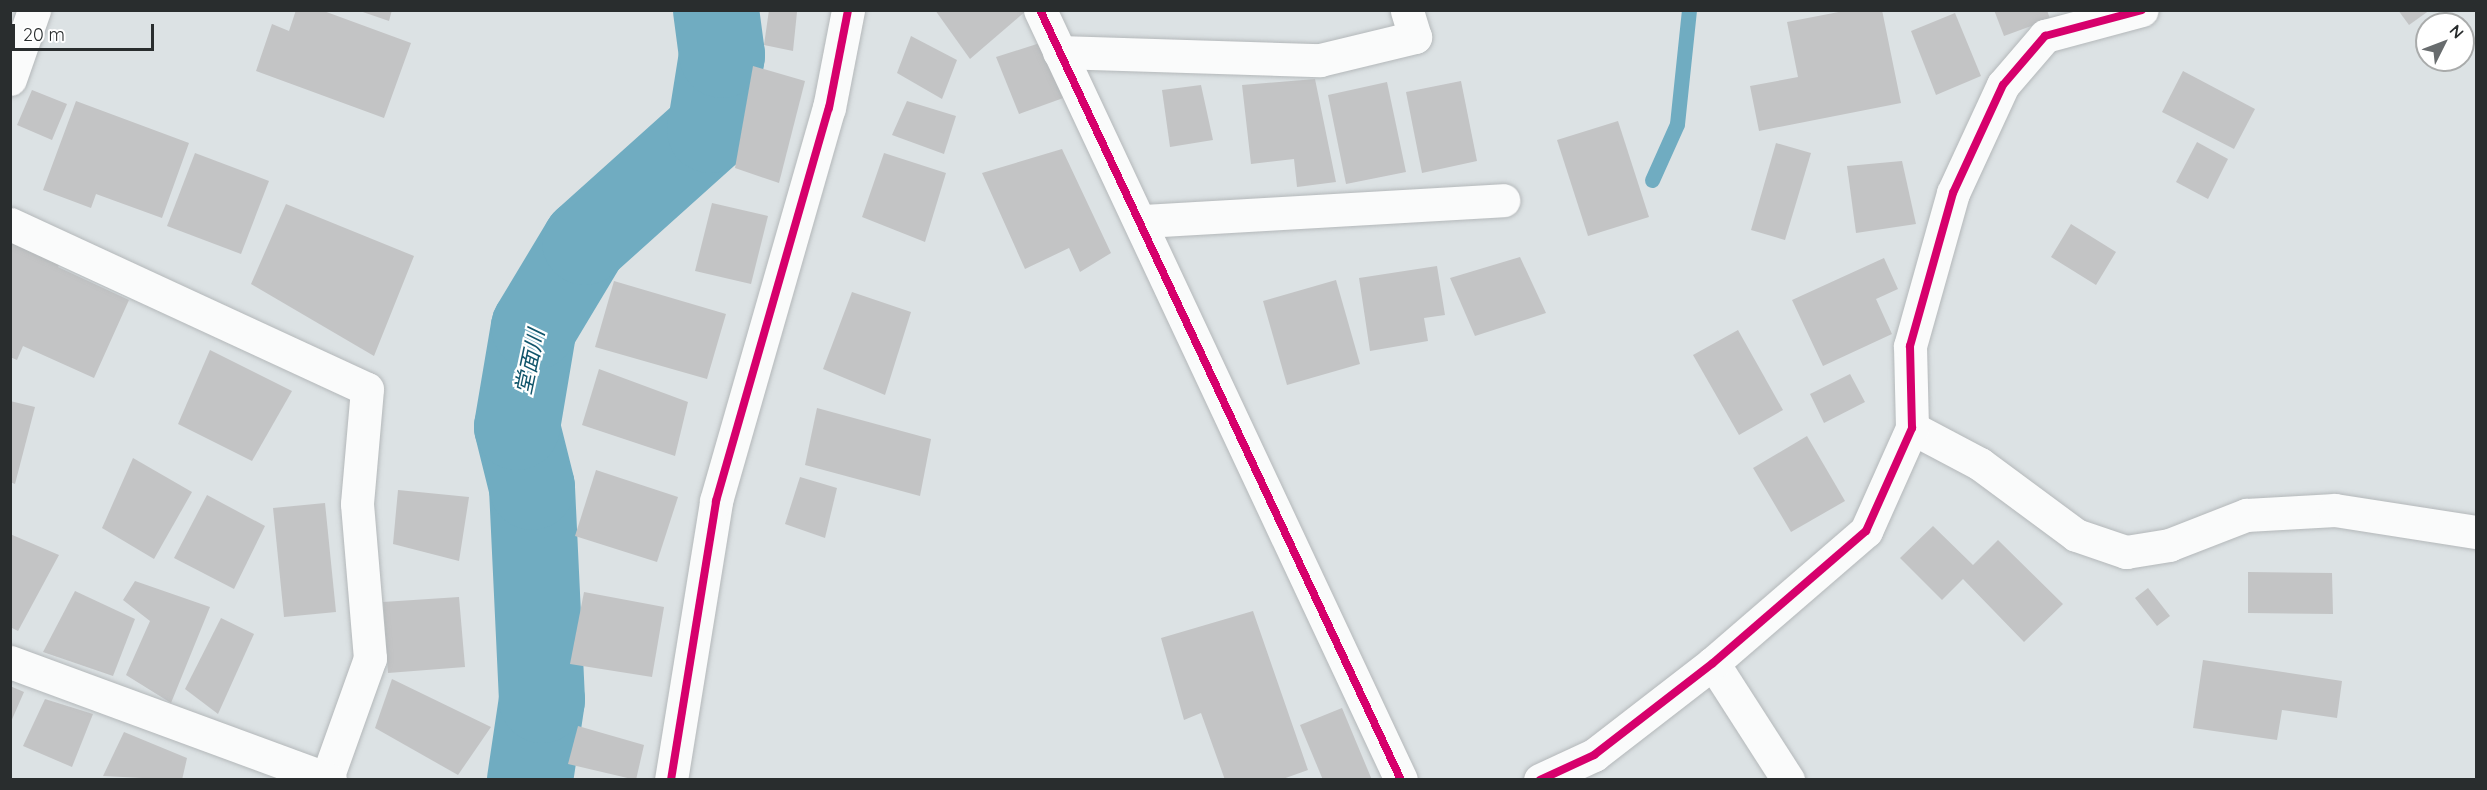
<!DOCTYPE html>
<meta charset="utf-8">
<style>
body{margin:0}
#map{position:relative;width:2487px;height:790px;overflow:hidden;background:#dce2e4;font-family:Quicksand,"Noto Sans JP",sans-serif}
div>[style]{position:absolute}
.stream>*{height:15px;margin:-7.5px;padding:0 7.5px;transform-origin:7.5px;border-radius:7.5px;background:#70acc1}
.river>*{height:86px;margin:-43px;padding:0 43px;transform-origin:43px;border-radius:43px;background:#70acc1}
.building>*{inset:0;background:#c3c4c5}
.roads{filter:drop-shadow(0 0 2px #b4b8ba) drop-shadow(0 0 2px #b4b8ba)}
.minor>*{height:33px;margin:-16.5px;padding:0 16.5px;transform-origin:16.5px;border-radius:16.5px;background:#fafbfb}
.cycleway>*{height:8px;margin:-4px;padding:0 4px;transform-origin:4px;border-radius:4px;background:#d6006c}
span{translate:-50% -50%;white-space:nowrap;text-align:center;line-height:1.15;-webkit-text-stroke:4.5px #fff;paint-order:stroke}
.water-label{font-size:22px;color:#11556b;font-style:italic}
.frame{position:absolute;inset:0;border:12px solid #292d2e;pointer-events:none}
.north{position:absolute;left:2415px;top:12px;width:60px;height:60px;box-sizing:border-box;background:#fff;border:2px solid #a9abab;border-radius:50%;rotate:48deg;font-size:16px;font-weight:700;line-height:24px;text-align:center;color:#292d2e}
.north::after{content:'';display:block;margin:auto;width:21px;height:27px;background:#686c6e;clip-path:polygon(50% 0,100% 100%,50% 72%,0 100%)}
.scale{position:absolute;left:12px;top:24px;width:142px;height:27px;box-sizing:border-box;border:3px solid #292d2e;border-top:0;padding-left:8px;font-size:18px;line-height:21px;white-space:nowrap;color:#292d2e;-webkit-text-stroke:4px #fff;paint-order:stroke}
</style>
<div id="map">
<div class="stream">
<i style="left:1652px;top:180px;width:61px;rotate:-65.9deg"></i>
<i style="left:1677px;top:124px;width:115px;rotate:-84deg"></i>
</div>
<div class="river">
<i style="left:530px;top:780px;width:81px;rotate:-81.5deg"></i>
<i style="left:542px;top:700px;width:213px;rotate:-92.7deg"></i>
<i style="left:532px;top:487px;width:62px;rotate:-104deg"></i>
<i style="left:517px;top:427px;width:101px;rotate:-80.4deg"></i>
<i style="left:534px;top:327px;width:99px;rotate:-59deg"></i>
<i style="left:585px;top:242px;width:168px;rotate:-41.9deg"></i>
<i style="left:710px;top:130px;width:76px;rotate:-80.9deg"></i>
<i style="left:722px;top:55px;width:45px;rotate:-97.6deg"></i>
</div>
<div class="building">
<i style="clip-path:polygon(296px 10px,321px 10px,411px 43px,384px 118px,256px 71px,272px 24px,289px 31px)"></i>
<i style="clip-path:polygon(357px 10px,392px 10px,389px 21px)"></i>
<i style="clip-path:polygon(769px 10px,797px 12px,793px 51px,764px 45px)"></i>
<i style="clip-path:polygon(935px 10px,1027px 10px,970px 59px)"></i>
<i style="clip-path:polygon(1849px 10px,1882px 10px,1901px 103px,1759px 131px,1750px 86px,1798px 77px,1787px 22px)"></i>
<i style="clip-path:polygon(1994px 10px,2047px 10px,2050px 19px,2004px 36px)"></i>
<i style="clip-path:polygon(2398px 10px,2430px 10px,2409px 25px)"></i>
<i style="clip-path:polygon(1955px 13px,1981px 76px,1936px 95px,1911px 31px)"></i>
<i style="clip-path:polygon(911px 36px,957px 60px,942px 99px,897px 73px)"></i>
<i style="clip-path:polygon(1040px 43px,1066px 97px,1019px 114px,996px 57px)"></i>
<i style="clip-path:polygon(753px 66px,805px 81px,779px 183px,735px 168px)"></i>
<i style="clip-path:polygon(2183px 71px,2255px 109px,2234px 149px,2162px 112px)"></i>
<i style="clip-path:polygon(1315px 79px,1336px 182px,1297px 187px,1294px 159px,1251px 164px,1242px 85px)"></i>
<i style="clip-path:polygon(1461px 81px,1477px 161px,1422px 173px,1406px 92px)"></i>
<i style="clip-path:polygon(1387px 82px,1406px 172px,1346px 184px,1328px 95px)"></i>
<i style="clip-path:polygon(1201px 85px,1213px 140px,1170px 147px,1162px 90px)"></i>
<i style="clip-path:polygon(32px 90px,67px 104px,52px 140px,17px 125px)"></i>
<i style="clip-path:polygon(76px 101px,189px 143px,162px 218px,96px 194px,91px 208px,43px 190px)"></i>
<i style="clip-path:polygon(907px 101px,956px 116px,944px 154px,892px 135px)"></i>
<i style="clip-path:polygon(1618px 121px,1649px 217px,1588px 236px,1557px 140px)"></i>
<i style="clip-path:polygon(2197px 142px,2228px 159px,2208px 199px,2176px 182px)"></i>
<i style="clip-path:polygon(1776px 143px,1811px 153px,1785px 240px,1751px 230px)"></i>
<i style="clip-path:polygon(1062px 149px,1111px 253px,1080px 272px,1069px 248px,1025px 269px,982px 173px)"></i>
<i style="clip-path:polygon(195px 153px,269px 181px,241px 254px,167px 226px)"></i>
<i style="clip-path:polygon(884px 153px,946px 173px,925px 242px,862px 217px)"></i>
<i style="clip-path:polygon(1902px 161px,1916px 224px,1856px 233px,1847px 166px)"></i>
<i style="clip-path:polygon(712px 203px,768px 216px,751px 284px,695px 271px)"></i>
<i style="clip-path:polygon(286px 204px,414px 256px,374px 356px,251px 284px)"></i>
<i style="clip-path:polygon(2071px 224px,2116px 252px,2096px 285px,2051px 257px)"></i>
<i style="clip-path:polygon(10px 226px,65px 250px,58px 267px,129px 300px,94px 378px,23px 346px,17px 360px,10px 357px)"></i>
<i style="clip-path:polygon(1520px 257px,1546px 313px,1475px 336px,1450px 278px)"></i>
<i style="clip-path:polygon(1884px 258px,1898px 289px,1876px 299px,1892px 334px,1823px 366px,1792px 300px)"></i>
<i style="clip-path:polygon(1437px 266px,1445px 315px,1424px 318px,1428px 341px,1370px 351px,1359px 278px)"></i>
<i style="clip-path:polygon(1336px 280px,1360px 364px,1287px 385px,1263px 301px)"></i>
<i style="clip-path:polygon(614px 281px,726px 314px,707px 379px,595px 347px)"></i>
<i style="clip-path:polygon(852px 292px,911px 312px,885px 395px,823px 369px)"></i>
<i style="clip-path:polygon(1738px 330px,1783px 410px,1739px 435px,1693px 355px)"></i>
<i style="clip-path:polygon(210px 350px,292px 391px,252px 461px,178px 424px)"></i>
<i style="clip-path:polygon(599px 369px,688px 402px,675px 456px,582px 425px)"></i>
<i style="clip-path:polygon(1850px 374px,1865px 402px,1824px 423px,1810px 394px)"></i>
<i style="clip-path:polygon(10px 401px,35px 407px,15px 484px,10px 482px)"></i>
<i style="clip-path:polygon(817px 408px,931px 439px,920px 496px,805px 465px)"></i>
<i style="clip-path:polygon(1807px 436px,1845px 501px,1791px 532px,1753px 468px)"></i>
<i style="clip-path:polygon(133px 458px,192px 492px,154px 559px,102px 528px)"></i>
<i style="clip-path:polygon(596px 470px,678px 497px,657px 562px,575px 536px)"></i>
<i style="clip-path:polygon(800px 477px,837px 488px,825px 538px,785px 524px)"></i>
<i style="clip-path:polygon(398px 490px,469px 497px,459px 561px,393px 544px)"></i>
<i style="clip-path:polygon(207px 495px,265px 526px,234px 589px,174px 558px)"></i>
<i style="clip-path:polygon(325px 503px,336px 612px,284px 617px,273px 508px)"></i>
<i style="clip-path:polygon(1933px 526px,1973px 565px,1998px 540px,2063px 604px,2024px 642px,1963px 579px,1942px 600px,1900px 558px)"></i>
<i style="clip-path:polygon(10px 534px,59px 555px,18px 631px,10px 627px)"></i>
<i style="clip-path:polygon(2248px 572px,2332px 573px,2333px 614px,2248px 613px)"></i>
<i style="clip-path:polygon(135px 581px,210px 607px,171px 703px,126px 675px,150px 621px,123px 600px)"></i>
<i style="clip-path:polygon(2148px 588px,2170px 616px,2157px 626px,2135px 598px)"></i>
<i style="clip-path:polygon(75px 591px,135px 619px,113px 676px,43px 652px)"></i>
<i style="clip-path:polygon(584px 592px,664px 607px,652px 677px,570px 664px)"></i>
<i style="clip-path:polygon(459px 597px,465px 667px,388px 673px,383px 602px)"></i>
<i style="clip-path:polygon(1253px 611px,1308px 770px,1280px 780px,1225px 780px,1201px 713px,1184px 720px,1161px 638px)"></i>
<i style="clip-path:polygon(221px 618px,254px 634px,218px 714px,185px 689px)"></i>
<i style="clip-path:polygon(2203px 660px,2342px 681px,2337px 718px,2282px 710px,2277px 740px,2193px 728px)"></i>
<i style="clip-path:polygon(392px 679px,491px 727px,458px 775px,375px 728px)"></i>
<i style="clip-path:polygon(10px 686px,24px 692px,10px 724px)"></i>
<i style="clip-path:polygon(45px 699px,93px 714px,72px 767px,23px 746px)"></i>
<i style="clip-path:polygon(1342px 708px,1372px 780px,1323px 780px,1300px 725px)"></i>
<i style="clip-path:polygon(578px 726px,644px 745px,636px 780px,568px 764px)"></i>
<i style="clip-path:polygon(124px 732px,187px 758px,182px 780px,103px 776px)"></i>
</div>
<div class="roads">
<div class="minor">
<i style="left:1040px;top:10px;width:850px;rotate:64.88deg"></i>
<i style="left:1059px;top:52px;width:261px;rotate:1.8deg"></i>
<i style="left:1320px;top:60px;width:98px;rotate:-13.6deg"></i>
<i style="left:1415px;top:37px;width:28px;rotate:-107deg"></i>
<i style="left:10px;top:79px;width:73px;rotate:-70.8deg"></i>
<i style="left:1143px;top:221px;width:361px;rotate:-3.3deg"></i>
<i style="left:10px;top:224px;width:393px;rotate:24.8deg"></i>
<i style="left:367px;top:389px;width:115px;rotate:95deg"></i>
<i style="left:357px;top:504px;width:155px;rotate:85.2deg"></i>
<i style="left:370px;top:658px;width:127px;rotate:109.7deg"></i>
<i style="left:1912px;top:428px;width:77px;rotate:27.9deg"></i>
<i style="left:1980px;top:464px;width:119px;rotate:36.5deg"></i>
<i style="left:2076px;top:535px;width:53px;rotate:18.8deg"></i>
<i style="left:2126px;top:552px;width:44px;rotate:-9.2deg"></i>
<i style="left:2169px;top:545px;width:83px;rotate:-21.3deg"></i>
<i style="left:2246px;top:515px;width:89px;rotate:-3.2deg"></i>
<i style="left:2335px;top:510px;width:143px;rotate:8.9deg"></i>
<i style="left:10px;top:662px;width:341px;rotate:20.2deg"></i>
<i style="left:1713px;top:663px;width:139px;rotate:57.3deg"></i>
<i style="left:671px;top:780px;width:283px;rotate:-80.8deg"></i>
<i style="left:716px;top:501px;width:409px;rotate:-74deg"></i>
<i style="left:829px;top:108px;width:100px;rotate:-79deg"></i>
<i style="left:1540px;top:780px;width:60px;rotate:-24.8deg"></i>
<i style="left:1594px;top:755px;width:150px;rotate:-37.7deg"></i>
<i style="left:1713px;top:663px;width:202px;rotate:-40.8deg"></i>
<i style="left:1866px;top:531px;width:113px;rotate:-65.9deg"></i>
<i style="left:1912px;top:428px;width:82px;rotate:-91.4deg"></i>
<i style="left:1910px;top:346px;width:159px;rotate:-74.3deg"></i>
<i style="left:1953px;top:193px;width:119px;rotate:-65.2deg"></i>
<i style="left:2003px;top:85px;width:65px;rotate:-49.4deg"></i>
<i style="left:2045px;top:36px;width:100px;rotate:-15deg"></i>
</div>
</div>
<div class="cycleway">
<i style="left:1040px;top:10px;width:850px;rotate:64.88deg"></i>
<i style="left:671px;top:780px;width:283px;rotate:-80.8deg"></i>
<i style="left:716px;top:501px;width:409px;rotate:-74deg"></i>
<i style="left:829px;top:108px;width:100px;rotate:-79deg"></i>
<i style="left:1540px;top:780px;width:60px;rotate:-24.8deg"></i>
<i style="left:1594px;top:755px;width:150px;rotate:-37.7deg"></i>
<i style="left:1713px;top:663px;width:202px;rotate:-40.8deg"></i>
<i style="left:1866px;top:531px;width:113px;rotate:-65.9deg"></i>
<i style="left:1912px;top:428px;width:82px;rotate:-91.4deg"></i>
<i style="left:1910px;top:346px;width:159px;rotate:-74.3deg"></i>
<i style="left:1953px;top:193px;width:119px;rotate:-65.2deg"></i>
<i style="left:2003px;top:85px;width:65px;rotate:-49.4deg"></i>
<i style="left:2045px;top:36px;width:100px;rotate:-15deg"></i>
</div>
<div class="water-label">
<span style="left:530px;top:362px;rotate:-78deg">堂面川</span>
</div>
<div class="frame"></div>
<div class="north">N</div>
<div class="scale">20 m</div>
</div>
